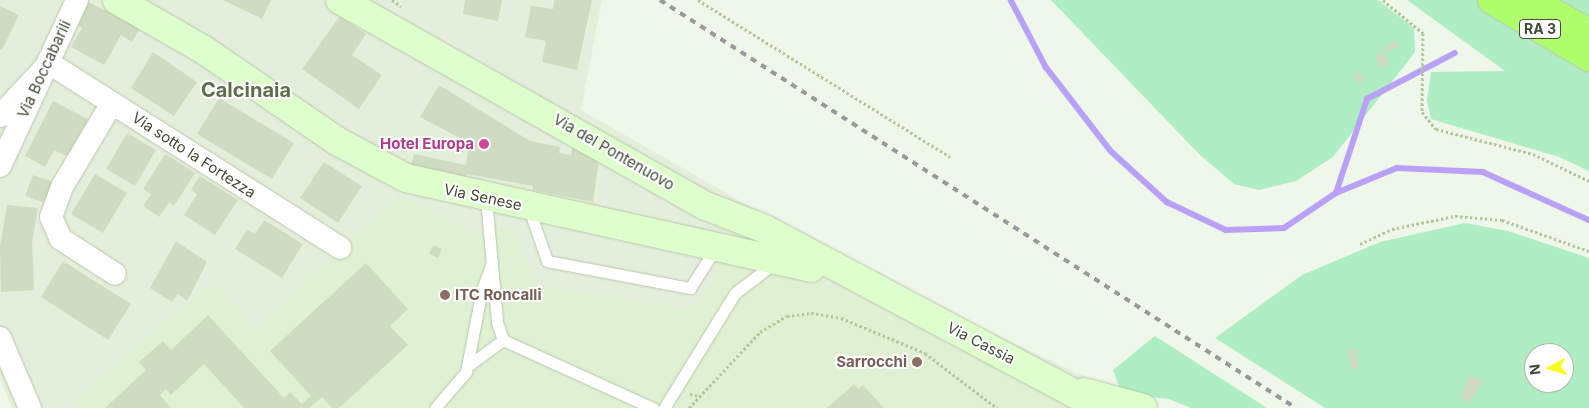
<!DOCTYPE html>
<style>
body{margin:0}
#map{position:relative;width:1589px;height:408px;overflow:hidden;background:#eff6ea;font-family:Inter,sans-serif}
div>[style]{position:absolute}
.residential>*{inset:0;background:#e4efdb}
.education>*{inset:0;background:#dff1d2}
.green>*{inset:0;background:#afeec3}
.stream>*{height:5.5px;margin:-2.75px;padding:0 2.75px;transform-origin:2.75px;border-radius:2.75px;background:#baa1f8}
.building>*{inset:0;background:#cfdcc1}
.path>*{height:3px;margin-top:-1.5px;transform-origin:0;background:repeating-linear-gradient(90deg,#b0c69b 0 2.5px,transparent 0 5px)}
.roads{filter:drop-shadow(0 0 1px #b9c6ae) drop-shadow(0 0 1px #b9c6ae)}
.lane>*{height:11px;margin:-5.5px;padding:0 5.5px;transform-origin:5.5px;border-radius:5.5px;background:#fff}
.street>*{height:22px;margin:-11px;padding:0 11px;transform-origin:11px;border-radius:11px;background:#fff}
.secondary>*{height:28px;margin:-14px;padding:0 14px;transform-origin:14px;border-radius:14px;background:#deffcb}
.highway>*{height:28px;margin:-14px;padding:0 14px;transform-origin:14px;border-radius:14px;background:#afff6c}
.rail>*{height:4px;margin-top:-2px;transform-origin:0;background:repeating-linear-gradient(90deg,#999 0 6px,transparent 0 12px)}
.dots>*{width:14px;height:14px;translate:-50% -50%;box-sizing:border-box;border:2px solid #fff;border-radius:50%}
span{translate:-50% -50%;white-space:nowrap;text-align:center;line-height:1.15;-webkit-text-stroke:4px #fff;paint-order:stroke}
.shield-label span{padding:1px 4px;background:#fff;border:1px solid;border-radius:4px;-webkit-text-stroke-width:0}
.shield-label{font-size:14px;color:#414b37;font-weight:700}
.street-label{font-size:15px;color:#414b37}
.hotel-label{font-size:15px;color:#b23c85;font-weight:700}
.right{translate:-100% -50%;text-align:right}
.education-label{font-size:15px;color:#785e54;font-weight:700}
.left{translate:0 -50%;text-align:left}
.district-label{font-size:20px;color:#5f6f4d;font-weight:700}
.north{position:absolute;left:1524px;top:343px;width:50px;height:50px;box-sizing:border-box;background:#fff;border:1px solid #b3b7af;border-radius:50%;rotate:264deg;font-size:14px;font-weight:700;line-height:20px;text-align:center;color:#414b37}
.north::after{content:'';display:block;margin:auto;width:18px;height:22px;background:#f9ff18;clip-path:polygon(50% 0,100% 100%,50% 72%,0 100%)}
</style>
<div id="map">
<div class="residential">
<i style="clip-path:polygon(0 0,602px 0,581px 110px,879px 280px,1122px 394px,1124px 408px,12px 408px,0 379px)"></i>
</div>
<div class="education">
<i style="clip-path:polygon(399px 196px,476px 234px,512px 228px,538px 285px,689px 310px,698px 304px,723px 262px,798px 272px,898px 316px,1072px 408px,80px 408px,75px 401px,211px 283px,256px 329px)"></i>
</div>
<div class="green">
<i style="clip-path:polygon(1051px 0,1378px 0,1414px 28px,1415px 52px,1333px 157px,1296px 181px,1259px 190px,1234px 184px,1199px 154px)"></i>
<i style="clip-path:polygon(1407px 0,1589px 0,1589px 171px,1559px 157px,1431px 119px,1427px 101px,1431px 72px,1505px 71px)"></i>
<i style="clip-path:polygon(evenodd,1465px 223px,1508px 231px,1589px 258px,1589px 408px,1325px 408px,1215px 338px,1302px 275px,1380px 242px,1465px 223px,1534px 353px,1564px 353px,1564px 383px,1534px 383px,1534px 353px)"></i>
<i style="clip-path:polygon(1155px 336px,1267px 408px,1191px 408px,1169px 399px,1122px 394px,1113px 370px)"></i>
</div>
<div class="stream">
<i style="left:1011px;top:0;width:76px;rotate:62.4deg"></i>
<i style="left:1046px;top:67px;width:106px;rotate:52.3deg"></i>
<i style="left:1111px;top:151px;width:76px;rotate:42.3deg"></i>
<i style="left:1167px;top:202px;width:65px;rotate:25.4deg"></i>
<i style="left:1226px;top:230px;width:58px;rotate:-2deg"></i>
<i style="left:1284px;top:228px;width:63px;rotate:-33.9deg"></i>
<i style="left:1336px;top:193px;width:66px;rotate:-22.3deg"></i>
<i style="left:1397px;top:168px;width:86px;rotate:2.7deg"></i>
<i style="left:1483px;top:172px;width:116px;rotate:24.4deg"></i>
<i style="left:1336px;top:193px;width:99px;rotate:-71.7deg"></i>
<i style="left:1367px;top:99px;width:99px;rotate:-27.6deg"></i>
</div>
<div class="building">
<i style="clip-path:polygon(85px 0,140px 28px,132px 42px,121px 35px,104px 65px,71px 47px,82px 28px,73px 22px)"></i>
<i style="clip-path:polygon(223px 0,271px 0,262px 19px)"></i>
<i style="clip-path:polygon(465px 0,502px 0,498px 21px,463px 14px)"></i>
<i style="clip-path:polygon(554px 0,592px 0,577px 70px,542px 62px,546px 41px,525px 37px,531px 6px,553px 9px)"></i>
<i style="clip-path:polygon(0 6px,19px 15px,2px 50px,0 49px)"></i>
<i style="clip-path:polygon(340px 16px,366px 34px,352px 55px,382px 75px,359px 109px,302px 69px)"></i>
<i style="clip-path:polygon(1395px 40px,1400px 46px,1383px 54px,1390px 62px,1382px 68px,1374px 58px)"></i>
<i style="clip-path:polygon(153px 52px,197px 82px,174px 116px,131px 88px)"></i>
<i style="clip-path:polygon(1358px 70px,1365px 79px,1359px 84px,1352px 75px)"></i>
<i style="clip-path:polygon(439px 85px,530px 141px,560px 147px,559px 153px,571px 155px,573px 143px,599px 159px,593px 202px,533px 190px,533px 186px,467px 174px,466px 179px,411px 166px,414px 154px,466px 165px,469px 143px,420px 117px)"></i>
<i style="clip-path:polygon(219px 98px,294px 143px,272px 179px,197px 134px)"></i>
<i style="clip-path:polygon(53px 101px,88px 119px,68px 157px,54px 150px,45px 167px,25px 156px)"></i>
<i style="clip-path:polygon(127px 133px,156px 150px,135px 186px,106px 169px)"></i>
<i style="clip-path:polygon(165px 154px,195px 173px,174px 206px,169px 202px,159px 217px,143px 206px,151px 194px,143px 189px)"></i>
<i style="clip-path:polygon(324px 162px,362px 186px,338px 223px,300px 198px)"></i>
<i style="clip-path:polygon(95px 174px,127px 193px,103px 233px,71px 214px)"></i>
<i style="clip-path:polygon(33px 175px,53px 182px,45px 203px,25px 196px)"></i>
<i style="clip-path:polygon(200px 176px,238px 200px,215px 235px,184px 215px,197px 194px,191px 190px)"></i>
<i style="clip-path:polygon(7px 205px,38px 208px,32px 243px,34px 290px,1px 292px,0 246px)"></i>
<i style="clip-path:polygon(264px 220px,303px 244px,282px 278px,235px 249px,247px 229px,255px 234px)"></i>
<i style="clip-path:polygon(176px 241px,207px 262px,187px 301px,178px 294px,172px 302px,150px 288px)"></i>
<i style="clip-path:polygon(433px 245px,442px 249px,438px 258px,429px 254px)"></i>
<i style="clip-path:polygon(63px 261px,131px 304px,108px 340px,41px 297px)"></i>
<i style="clip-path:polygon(366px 263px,408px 309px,390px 326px,408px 345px,339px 408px,332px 408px,322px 397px,309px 408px,244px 408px,204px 364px,171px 395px,166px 389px,160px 395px,171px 408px,105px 408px,146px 370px,139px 362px,163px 341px,171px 350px,208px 315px,284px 398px,290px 392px,302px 404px,311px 396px,270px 351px)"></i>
<i style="clip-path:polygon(1357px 350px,1358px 368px,1350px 369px,1348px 351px)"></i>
<i style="clip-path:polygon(1469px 375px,1483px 380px,1470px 402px,1460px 398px)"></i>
<i style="clip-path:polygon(854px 384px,858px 389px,863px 385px,884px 408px,827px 408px)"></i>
</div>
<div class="path">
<i style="left:392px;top:0;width:11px;rotate:34deg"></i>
<i style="left:698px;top:0;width:297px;rotate:31.9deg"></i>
<i style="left:1383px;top:0;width:52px;rotate:39.5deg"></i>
<i style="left:1423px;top:33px;width:79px;rotate:90.7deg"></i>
<i style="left:1422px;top:112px;width:22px;rotate:51deg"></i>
<i style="left:1436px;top:129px;width:100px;rotate:14.5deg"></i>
<i style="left:1533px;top:154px;width:62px;rotate:25.7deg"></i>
<i style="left:1360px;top:244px;width:35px;rotate:-25deg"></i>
<i style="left:1392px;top:229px;width:64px;rotate:-11.7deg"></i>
<i style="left:1455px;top:216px;width:47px;rotate:4.9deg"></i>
<i style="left:1502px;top:220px;width:92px;rotate:19.6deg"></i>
<i style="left:690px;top:394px;width:9px;rotate:13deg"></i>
<i style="left:689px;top:408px;width:104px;rotate:-46.9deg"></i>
<i style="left:760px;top:332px;width:31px;rotate:-31deg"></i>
<i style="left:787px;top:316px;width:24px;rotate:-7deg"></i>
<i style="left:811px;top:313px;width:30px;rotate:9deg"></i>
<i style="left:841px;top:318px;width:91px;rotate:22.6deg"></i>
<i style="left:925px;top:353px;width:91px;rotate:37.4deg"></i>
</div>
<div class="roads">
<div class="lane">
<i style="left:486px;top:198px;width:124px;rotate:84.9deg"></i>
<i style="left:497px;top:322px;width:19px;rotate:72deg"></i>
<i style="left:503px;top:340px;width:165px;rotate:24.4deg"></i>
<i style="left:528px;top:206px;width:58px;rotate:70.9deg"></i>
<i style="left:547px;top:261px;width:146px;rotate:10.7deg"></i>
<i style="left:690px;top:288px;width:50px;rotate:-57.3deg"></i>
<i style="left:469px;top:365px;width:42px;rotate:-36.3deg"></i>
<i style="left:435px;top:408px;width:48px;rotate:-49.3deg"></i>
<i style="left:466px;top:372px;width:85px;rotate:-79.1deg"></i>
<i style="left:482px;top:289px;width:28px;rotate:-69deg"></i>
<i style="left:664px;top:408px;width:135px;rotate:-58.3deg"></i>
<i style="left:735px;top:293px;width:48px;rotate:-37.3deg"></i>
</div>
<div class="street">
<i style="left:112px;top:103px;width:98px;rotate:120.8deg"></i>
<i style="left:62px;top:187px;width:32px;rotate:110deg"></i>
<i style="left:51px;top:217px;width:24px;rotate:66deg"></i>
<i style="left:61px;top:239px;width:64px;rotate:32.9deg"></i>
<i style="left:0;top:116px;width:72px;rotate:-47.2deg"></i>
<i style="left:49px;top:63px;width:345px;rotate:32.4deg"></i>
<i style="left:0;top:166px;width:183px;rotate:-65.1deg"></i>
<i style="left:0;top:338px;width:76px;rotate:66.8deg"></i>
</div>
<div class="secondary">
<i style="left:117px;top:0;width:100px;rotate:29.9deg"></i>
<i style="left:204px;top:50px;width:161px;rotate:34.4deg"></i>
<i style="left:337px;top:141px;width:78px;rotate:28.2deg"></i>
<i style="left:406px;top:178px;width:415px;rotate:12.5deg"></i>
<i style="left:340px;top:0;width:420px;rotate:29.4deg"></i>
<i style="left:706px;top:206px;width:63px;rotate:21.3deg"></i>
<i style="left:765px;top:229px;width:381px;rotate:28deg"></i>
<i style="left:1084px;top:392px;width:61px;rotate:15.2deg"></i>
</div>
<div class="highway">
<i style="left:1492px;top:0;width:113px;rotate:30.4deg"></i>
<i style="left:1530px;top:0;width:68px;rotate:29.2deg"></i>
</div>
</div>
<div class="rail">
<i style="left:660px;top:0;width:756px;rotate:32.68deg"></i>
</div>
<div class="dots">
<i style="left:484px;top:144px;background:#d1479c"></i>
<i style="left:445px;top:295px;background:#8d6e63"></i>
<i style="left:917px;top:362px;background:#8d6e63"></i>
</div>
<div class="shield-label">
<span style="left:1540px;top:29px">RA 3</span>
</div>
<div class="street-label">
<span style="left:44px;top:69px;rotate:-65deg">Via Boccabarili</span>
<span style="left:614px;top:152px;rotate:30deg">Via del Pontenuovo</span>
<span style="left:194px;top:155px;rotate:33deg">Via sotto la Fortezza</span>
<span style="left:483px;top:197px;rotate:12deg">Via Senese</span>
<span style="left:981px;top:343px;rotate:27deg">Via Cassia</span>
</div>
<div class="hotel-label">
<span class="right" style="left:474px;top:144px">Hotel Europa</span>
</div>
<div class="education-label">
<span class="left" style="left:455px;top:295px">ITC Roncalli</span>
<span class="right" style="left:907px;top:362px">Sarrocchi</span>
</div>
<div class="district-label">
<span style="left:246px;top:90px">Calcinaia</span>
</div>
<div class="north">N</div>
</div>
